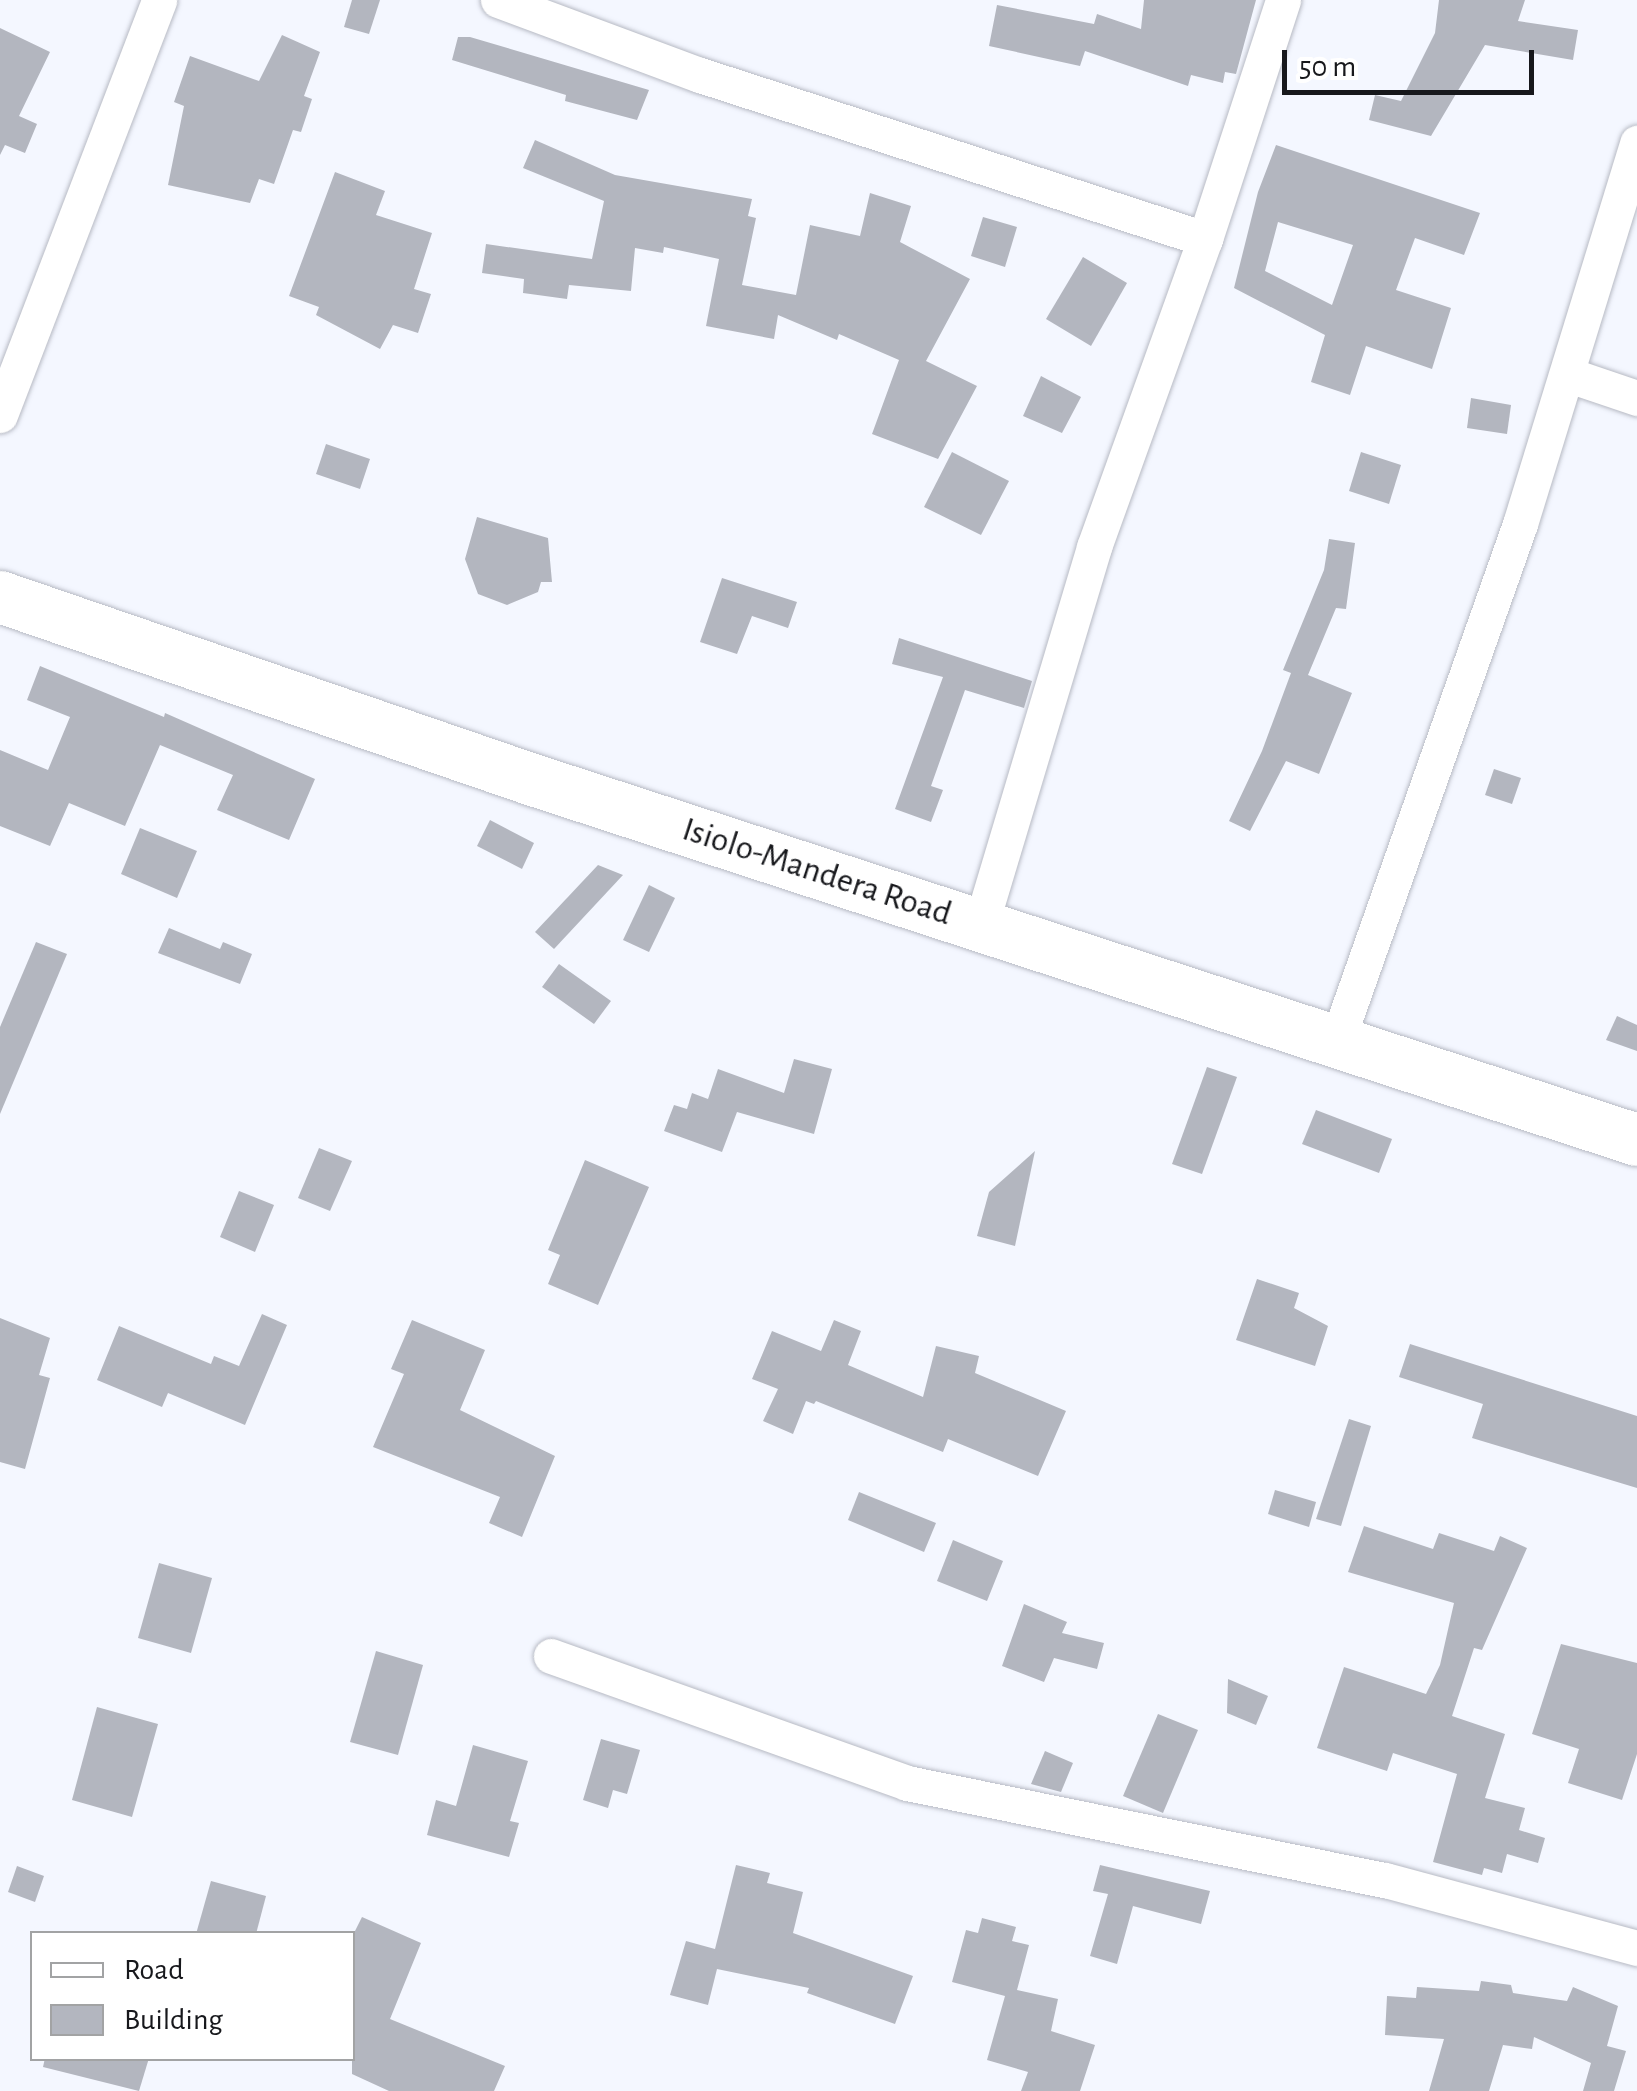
<!DOCTYPE html>
<style>
body{margin:0}
#map{position:relative;width:1637px;height:2091px;overflow:hidden;background:#f4f7ff;font-family:"Alegreya Sans",sans-serif}
div>[style]{position:absolute}
.building>*{inset:0;background:#b3b6bf}
.roads{filter:drop-shadow(0 0 2px #b7bac4) drop-shadow(0 0 2px #b7bac4)}
.minor>*{height:35px;margin:-17.5px;padding:0 17.5px;transform-origin:17.5px;border-radius:17.5px;background:#fff}
.highway>*{height:52px;margin:-26px;padding:0 26px;transform-origin:26px;border-radius:26px;background:#fff}
span{translate:-50% -50%;white-space:nowrap;text-align:center;line-height:1.15;-webkit-text-stroke:8px #fff;paint-order:stroke}
.street-label{font-size:35px;color:#17181c}
.legend{position:absolute;left:30px;top:1931px;width:325px;height:130px;box-sizing:border-box;background:#fff;border:2px solid #a2a3a4;margin:0;padding:12px 18px;list-style:none;font-size:30px;color:#17181c}
.legend li{display:flex;align-items:center;gap:20px;height:50px}
.legend b{width:50px;border:2px solid #a2a3a4}
.scale{position:absolute;left:1282px;top:50px;width:252px;height:45px;box-sizing:border-box;border:5px solid #17181c;border-top:0;padding-left:12px;font-size:30px;line-height:35px;white-space:nowrap;color:#17181c;-webkit-text-stroke:8px #fff;paint-order:stroke}
</style>
<div id="map">
<div class="building">
<i style="clip-path:polygon(352px 0,380px 0,369px 34px,344px 27px)"></i>
<i style="clip-path:polygon(1144px 0,1256px 0,1236px 74px,1225px 72px,1223px 83px,1191px 75px,1188px 86px,1085px 51px,1080px 66px,989px 46px,997px 5px,1094px 24px,1097px 14px,1141px 29px)"></i>
<i style="clip-path:polygon(1439px 0,1525px 0,1518px 21px,1578px 30px,1573px 60px,1485px 45px,1431px 136px,1369px 120px,1375px 95px,1401px 101px,1435px 33px)"></i>
<i style="clip-path:polygon(0 28px,50px 52px,19px 116px,37px 124px,25px 153px,5px 145px,0 155px)"></i>
<i style="clip-path:polygon(282px 35px,320px 52px,304px 96px,312px 99px,301px 132px,293px 130px,274px 184px,259px 179px,250px 203px,168px 185px,184px 106px,174px 102px,190px 56px,259px 81px)"></i>
<i style="clip-path:polygon(458px 37px,470px 37px,649px 90px,637px 120px,565px 101px,566px 95px,452px 60px)"></i>
<i style="clip-path:polygon(535px 140px,615px 175px,752px 199px,748px 216px,756px 218px,742px 285px,796px 295px,810px 225px,860px 236px,870px 193px,911px 206px,900px 242px,970px 279px,926px 361px,977px 386px,938px 459px,872px 434px,899px 360px,839px 334px,837px 340px,778px 315px,774px 339px,706px 326px,719px 259px,664px 247px,663px 253px,635px 248px,631px 291px,569px 285px,567px 299px,523px 293px,524px 279px,482px 273px,486px 244px,592px 259px,604px 201px,523px 168px)"></i>
<i style="clip-path:polygon(evenodd,1276px 145px,1480px 213px,1464px 255px,1415px 238px,1396px 290px,1451px 308px,1432px 369px,1366px 346px,1350px 395px,1311px 382px,1325px 335px,1234px 288px,1258px 192px,1276px 145px,1278px 222px,1353px 245px,1332px 305px,1265px 271px,1278px 222px)"></i>
<i style="clip-path:polygon(335px 172px,385px 191px,376px 215px,432px 233px,414px 289px,431px 294px,418px 333px,393px 325px,380px 349px,316px 315px,319px 307px,289px 296px)"></i>
<i style="clip-path:polygon(983px 217px,1017px 227px,1005px 267px,971px 256px)"></i>
<i style="clip-path:polygon(1083px 257px,1127px 283px,1091px 346px,1046px 319px)"></i>
<i style="clip-path:polygon(1041px 376px,1081px 397px,1062px 433px,1023px 416px)"></i>
<i style="clip-path:polygon(1471px 398px,1511px 405px,1507px 434px,1467px 428px)"></i>
<i style="clip-path:polygon(326px 444px,370px 459px,360px 489px,316px 474px)"></i>
<i style="clip-path:polygon(952px 452px,1009px 481px,981px 535px,924px 507px)"></i>
<i style="clip-path:polygon(1361px 452px,1401px 465px,1389px 504px,1349px 491px)"></i>
<i style="clip-path:polygon(477px 517px,548px 538px,552px 582px,541px 582px,538px 592px,507px 605px,478px 594px,465px 559px)"></i>
<i style="clip-path:polygon(1329px 539px,1355px 543px,1346px 609px,1336px 608px,1308px 675px,1352px 693px,1319px 774px,1286px 761px,1250px 831px,1229px 821px,1262px 751px,1291px 673px,1283px 670px,1324px 570px)"></i>
<i style="clip-path:polygon(722px 578px,797px 602px,788px 628px,752px 616px,737px 654px,700px 642px)"></i>
<i style="clip-path:polygon(899px 638px,1032px 681px,1024px 708px,965px 690px,931px 786px,943px 790px,931px 822px,895px 809px,943px 677px,892px 664px)"></i>
<i style="clip-path:polygon(40px 666px,164px 717px,165px 713px,315px 779px,289px 840px,217px 810px,233px 775px,160px 745px,125px 826px,69px 803px,50px 846px,0 826px,0 750px,48px 770px,70px 717px,27px 700px)"></i>
<i style="clip-path:polygon(1494px 769px,1521px 778px,1512px 804px,1485px 795px)"></i>
<i style="clip-path:polygon(490px 820px,534px 843px,522px 869px,477px 846px)"></i>
<i style="clip-path:polygon(140px 828px,197px 851px,177px 898px,121px 874px)"></i>
<i style="clip-path:polygon(598px 865px,623px 875px,554px 949px,535px 932px)"></i>
<i style="clip-path:polygon(649px 885px,675px 898px,649px 952px,623px 940px)"></i>
<i style="clip-path:polygon(169px 928px,220px 949px,223px 942px,252px 954px,240px 984px,158px 953px)"></i>
<i style="clip-path:polygon(36px 942px,67px 954px,0 1114px,0 1027px)"></i>
<i style="clip-path:polygon(559px 964px,611px 1001px,594px 1024px,542px 987px)"></i>
<i style="clip-path:polygon(1617px 1016px,1637px 1025px,1637px 1051px,1606px 1040px)"></i>
<i style="clip-path:polygon(794px 1059px,832px 1069px,814px 1134px,737px 1112px,722px 1152px,664px 1131px,674px 1105px,687px 1109px,692px 1093px,708px 1099px,718px 1069px,784px 1093px)"></i>
<i style="clip-path:polygon(1207px 1067px,1237px 1077px,1202px 1174px,1172px 1164px)"></i>
<i style="clip-path:polygon(1316px 1110px,1392px 1139px,1379px 1173px,1302px 1144px)"></i>
<i style="clip-path:polygon(319px 1148px,352px 1161px,330px 1211px,298px 1198px)"></i>
<i style="clip-path:polygon(1035px 1151px,1015px 1246px,977px 1236px,989px 1192px)"></i>
<i style="clip-path:polygon(585px 1160px,649px 1187px,598px 1305px,548px 1284px,560px 1255px,548px 1250px)"></i>
<i style="clip-path:polygon(239px 1191px,274px 1205px,255px 1252px,220px 1237px)"></i>
<i style="clip-path:polygon(1257px 1279px,1299px 1293px,1294px 1308px,1328px 1326px,1315px 1366px,1236px 1340px)"></i>
<i style="clip-path:polygon(262px 1314px,287px 1325px,245px 1425px,168px 1393px,162px 1407px,97px 1380px,119px 1326px,211px 1364px,214px 1356px,239px 1366px)"></i>
<i style="clip-path:polygon(0 1318px,50px 1338px,39px 1375px,50px 1378px,25px 1469px,0 1462px)"></i>
<i style="clip-path:polygon(412px 1320px,485px 1350px,460px 1410px,555px 1456px,522px 1537px,489px 1523px,500px 1497px,373px 1447px,404px 1374px,391px 1369px)"></i>
<i style="clip-path:polygon(834px 1320px,861px 1331px,848px 1365px,923px 1397px,936px 1346px,979px 1356px,975px 1373px,1066px 1411px,1038px 1476px,948px 1439px,943px 1452px,816px 1401px,814px 1404px,806px 1401px,793px 1434px,763px 1421px,778px 1389px,752px 1379px,772px 1331px,821px 1351px)"></i>
<i style="clip-path:polygon(1410px 1344px,1637px 1416px,1637px 1488px,1472px 1438px,1483px 1404px,1399px 1377px)"></i>
<i style="clip-path:polygon(1349px 1419px,1371px 1426px,1341px 1526px,1316px 1519px)"></i>
<i style="clip-path:polygon(1275px 1490px,1316px 1502px,1309px 1527px,1268px 1514px)"></i>
<i style="clip-path:polygon(859px 1492px,936px 1523px,924px 1552px,848px 1520px)"></i>
<i style="clip-path:polygon(1364px 1526px,1433px 1549px,1439px 1533px,1494px 1551px,1500px 1536px,1527px 1548px,1482px 1650px,1474px 1648px,1452px 1716px,1505px 1734px,1485px 1798px,1525px 1808px,1519px 1830px,1545px 1838px,1538px 1863px,1507px 1854px,1502px 1873px,1484px 1868px,1482px 1875px,1433px 1862px,1457px 1774px,1393px 1753px,1387px 1771px,1317px 1748px,1344px 1667px,1426px 1694px,1440px 1665px,1454px 1603px,1348px 1572px)"></i>
<i style="clip-path:polygon(953px 1540px,1003px 1561px,987px 1601px,937px 1581px)"></i>
<i style="clip-path:polygon(159px 1563px,212px 1578px,191px 1653px,138px 1638px)"></i>
<i style="clip-path:polygon(1024px 1604px,1067px 1622px,1062px 1633px,1104px 1643px,1097px 1669px,1054px 1658px,1044px 1682px,1002px 1666px)"></i>
<i style="clip-path:polygon(1561px 1644px,1637px 1663px,1637px 1754px,1622px 1800px,1568px 1783px,1579px 1749px,1532px 1734px)"></i>
<i style="clip-path:polygon(376px 1651px,423px 1665px,398px 1755px,350px 1742px)"></i>
<i style="clip-path:polygon(1228px 1679px,1268px 1696px,1256px 1725px,1227px 1713px)"></i>
<i style="clip-path:polygon(97px 1707px,158px 1724px,132px 1817px,72px 1800px)"></i>
<i style="clip-path:polygon(1158px 1714px,1198px 1730px,1163px 1813px,1123px 1796px)"></i>
<i style="clip-path:polygon(601px 1739px,640px 1750px,627px 1794px,613px 1790px,608px 1808px,583px 1800px)"></i>
<i style="clip-path:polygon(473px 1745px,528px 1761px,510px 1821px,519px 1823px,509px 1857px,427px 1835px,436px 1800px,456px 1806px)"></i>
<i style="clip-path:polygon(1045px 1751px,1073px 1763px,1061px 1792px,1031px 1784px)"></i>
<i style="clip-path:polygon(736px 1865px,770px 1873px,767px 1883px,803px 1892px,793px 1933px,913px 1976px,895px 2024px,807px 1993px,809px 1988px,717px 1969px,708px 2005px,670px 1995px,686px 1941px,715px 1949px)"></i>
<i style="clip-path:polygon(1100px 1865px,1210px 1891px,1201px 1924px,1133px 1906px,1117px 1964px,1090px 1956px,1108px 1894px,1093px 1891px)"></i>
<i style="clip-path:polygon(17px 1866px,44px 1876px,35px 1902px,8px 1892px)"></i>
<i style="clip-path:polygon(211px 1881px,266px 1896px,256px 1934px,196px 1934px)"></i>
<i style="clip-path:polygon(362px 1917px,421px 1943px,390px 2019px,505px 2066px,494px 2091px,389px 2091px,352px 2074px,352px 1937px)"></i>
<i style="clip-path:polygon(982px 1918px,1016px 1927px,1012px 1941px,1029px 1945px,1017px 1990px,1058px 1999px,1051px 2031px,1095px 2045px,1080px 2091px,1021px 2091px,1028px 2072px,987px 2060px,1005px 1996px,952px 1982px,966px 1930px,978px 1933px)"></i>
<i style="clip-path:polygon(1481px 1981px,1511px 1985px,1513px 1993px,1567px 2001px,1573px 1987px,1618px 2006px,1607px 2046px,1626px 2051px,1614px 2091px,1583px 2091px,1591px 2063px,1534px 2037px,1532px 2049px,1503px 2045px,1489px 2091px,1429px 2091px,1444px 2039px,1385px 2035px,1387px 1996px,1416px 1998px,1417px 1987px,1479px 1991px)"></i>
<i style="clip-path:polygon(45px 2058px,149px 2058px,139px 2091px,43px 2067px)"></i>
</div>
<div class="roads">
<div class="minor">
<i style="left:498px;top:0;width:215px;rotate:20.4deg"></i>
<i style="left:700px;top:75px;width:531px;rotate:17.99deg"></i>
<i style="left:1569px;top:375px;width:72px;rotate:18.7deg"></i>
<i style="left:0;top:415px;width:444px;rotate:-69deg"></i>
<i style="left:981px;top:924px;width:394px;rotate:-73.3deg"></i>
<i style="left:1094px;top:547px;width:327px;rotate:-70.2deg"></i>
<i style="left:1205px;top:239px;width:251px;rotate:-71.9deg"></i>
<i style="left:1337px;top:1041px;width:548px;rotate:-70.51deg"></i>
<i style="left:1520px;top:524px;width:399px;rotate:-72.9deg"></i>
<i style="left:551px;top:1656px;width:378px;rotate:19.6deg"></i>
<i style="left:907px;top:1783px;width:488px;rotate:11.5deg"></i>
<i style="left:1385px;top:1880px;width:261px;rotate:15.1deg"></i>
</div>
<div class="highway">
<i style="left:0;top:597px;width:560px;rotate:18.95deg"></i>
<i style="left:530px;top:779px;width:1164px;rotate:18.06deg"></i>
</div>
</div>
<div class="street-label">
<span style="left:817px;top:872px;rotate:18deg">Isiolo-Mandera Road</span>
</div>
<ul class="legend">
<li><b style="height:12px;background:#fff"></b>Road</li>
<li><b style="height:28px;background:#b3b6bf"></b>Building</li>
</ul>
<div class="scale">50 m</div>
</div>
